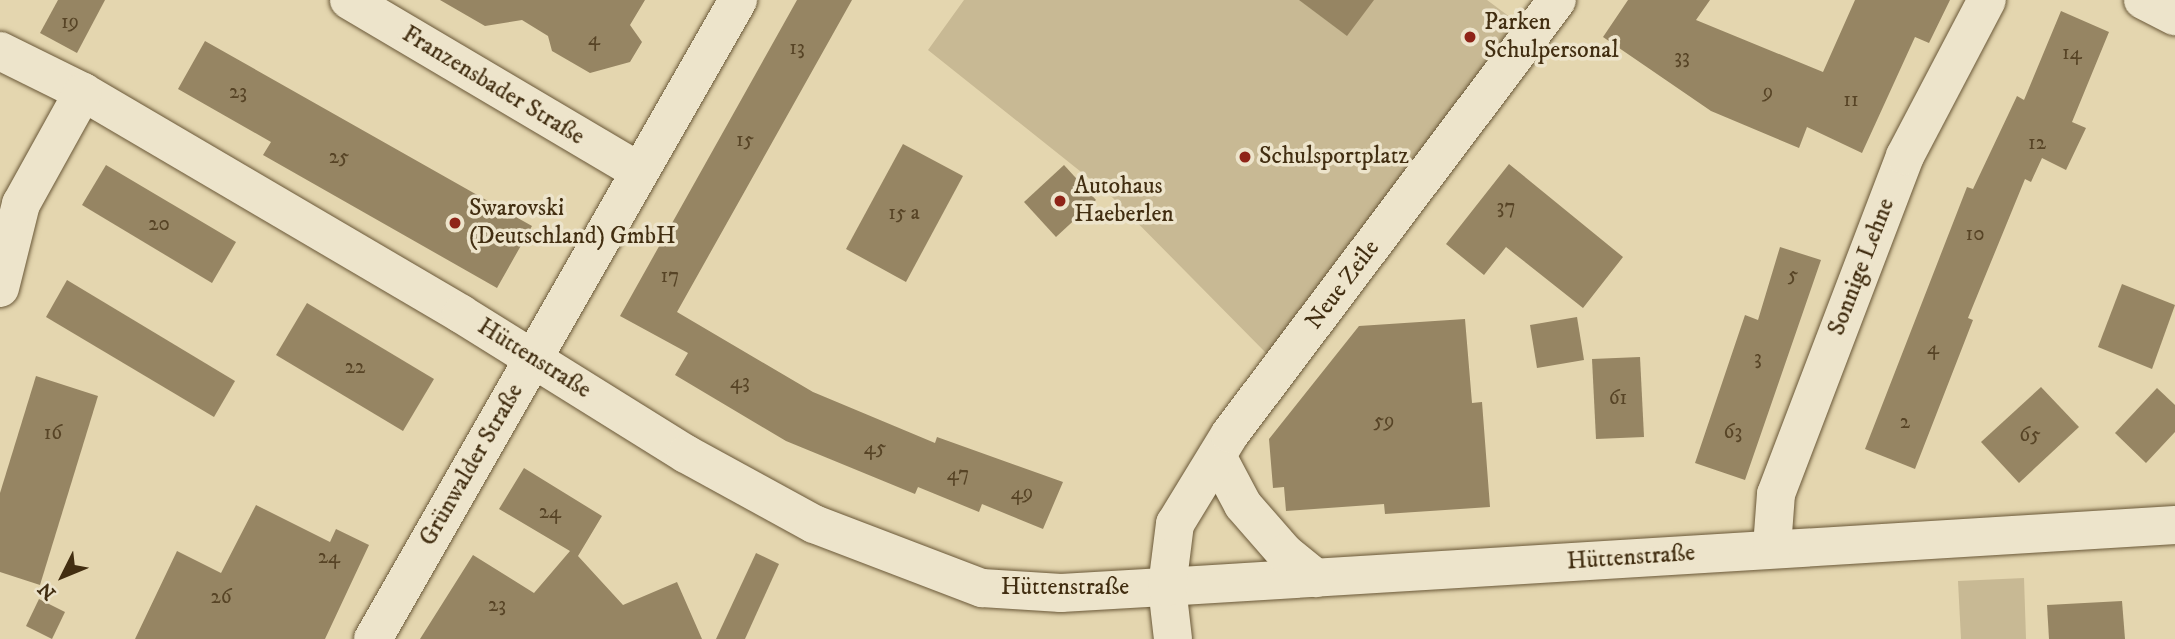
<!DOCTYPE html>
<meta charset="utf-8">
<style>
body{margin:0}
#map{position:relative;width:2175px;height:639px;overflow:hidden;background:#e4d6af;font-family:"IM FELL DW Pica",serif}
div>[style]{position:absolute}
.green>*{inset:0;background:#c8b994}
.building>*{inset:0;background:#968563}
.roads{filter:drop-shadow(0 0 2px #6a5838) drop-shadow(0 0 2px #6a5838)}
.minor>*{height:38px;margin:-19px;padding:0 19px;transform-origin:19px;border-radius:19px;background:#ede4cb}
.dots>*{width:19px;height:19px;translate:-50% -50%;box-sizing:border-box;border:4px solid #ede4cb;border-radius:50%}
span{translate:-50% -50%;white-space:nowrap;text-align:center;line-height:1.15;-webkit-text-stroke:7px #ede4cb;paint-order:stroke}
.number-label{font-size:21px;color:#574426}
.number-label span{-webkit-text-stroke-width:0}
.poi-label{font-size:24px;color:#422e11}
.left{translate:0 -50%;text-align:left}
.street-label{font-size:24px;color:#422e11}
.north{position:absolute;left:28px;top:541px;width:70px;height:70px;-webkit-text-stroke:5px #ede4cb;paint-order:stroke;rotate:227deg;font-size:19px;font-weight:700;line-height:28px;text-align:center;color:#422e11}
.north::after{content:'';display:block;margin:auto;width:24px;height:32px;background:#422e11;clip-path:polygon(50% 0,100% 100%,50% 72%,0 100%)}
</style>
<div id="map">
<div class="green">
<i style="clip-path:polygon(964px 0,1487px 0,1522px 26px,1269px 356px,1110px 195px,928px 50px)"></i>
<i style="clip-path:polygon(2024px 578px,2026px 639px,1961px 639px,1958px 581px)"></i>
</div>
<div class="building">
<i style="clip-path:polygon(58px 0,105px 0,77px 53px,40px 33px)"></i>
<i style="clip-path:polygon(440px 0,645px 0,630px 25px,642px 42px,630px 62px,590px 73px,552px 51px,548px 36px,522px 20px,485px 26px)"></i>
<i style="clip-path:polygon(797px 0,852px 0,677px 312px,813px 392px,935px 443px,937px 437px,1063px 482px,1043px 529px,982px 504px,979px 512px,918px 487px,915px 494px,786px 441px,675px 375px,688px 353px,620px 316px)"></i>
<i style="clip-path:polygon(1299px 0,1374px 0,1347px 36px)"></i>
<i style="clip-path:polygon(1628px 0,1710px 0,1696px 20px,1823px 72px,1855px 0,1950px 0,1929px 43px,1915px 37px,1862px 153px,1807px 127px,1799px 148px,1711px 111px,1603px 37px)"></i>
<i style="clip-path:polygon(2061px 11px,2109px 32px,2072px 122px,2086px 128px,2066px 170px,2042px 158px,2031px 182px,2025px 179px,1968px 318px,1973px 320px,1915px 469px,1865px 449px,1967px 187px,1973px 189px,2017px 96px,2024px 100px)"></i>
<i style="clip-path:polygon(205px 41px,532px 226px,497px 288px,263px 155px,271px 142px,178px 89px)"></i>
<i style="clip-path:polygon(903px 144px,963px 176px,906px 282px,846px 249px)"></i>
<i style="clip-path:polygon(1509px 164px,1623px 257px,1583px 308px,1506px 247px,1484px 275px,1446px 244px)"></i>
<i style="clip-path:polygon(106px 165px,236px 242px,212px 283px,82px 205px)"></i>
<i style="clip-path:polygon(1064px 165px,1096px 200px,1056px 237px,1024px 202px)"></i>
<i style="clip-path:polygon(1780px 247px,1821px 260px,1745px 480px,1695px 463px,1745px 315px,1758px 320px)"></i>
<i style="clip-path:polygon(67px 280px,235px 381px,214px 417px,46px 317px)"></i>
<i style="clip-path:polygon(2122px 284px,2175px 305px,2152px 369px,2098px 347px)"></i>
<i style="clip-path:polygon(307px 303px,434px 379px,403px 431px,276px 355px)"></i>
<i style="clip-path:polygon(1577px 317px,1584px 360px,1537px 368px,1530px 325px)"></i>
<i style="clip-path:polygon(1465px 319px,1472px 403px,1482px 402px,1490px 507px,1385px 514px,1384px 504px,1286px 511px,1284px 487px,1273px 488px,1269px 439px,1359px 326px)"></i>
<i style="clip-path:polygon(1640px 357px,1644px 437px,1596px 439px,1592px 359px)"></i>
<i style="clip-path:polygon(36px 376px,98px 396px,40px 585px,0 572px,0 493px)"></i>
<i style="clip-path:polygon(2041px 387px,2079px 427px,2019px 483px,1981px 442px)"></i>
<i style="clip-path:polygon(2157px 388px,2175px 405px,2175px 432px,2146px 463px,2115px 433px)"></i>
<i style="clip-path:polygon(524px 468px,602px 516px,578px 556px,623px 605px,677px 582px,702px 639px,420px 639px,473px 555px,534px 593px,570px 551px,499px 509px)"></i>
<i style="clip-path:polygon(256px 505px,330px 542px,336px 529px,369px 545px,325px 639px,135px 639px,177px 551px,221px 573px)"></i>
<i style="clip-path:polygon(756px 553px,779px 564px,745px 639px,716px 639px)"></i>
<i style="clip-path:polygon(39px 599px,65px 612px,52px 639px,26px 626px)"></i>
<i style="clip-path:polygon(2122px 601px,2125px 639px,2049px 639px,2047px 605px)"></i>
</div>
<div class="roads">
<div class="minor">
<i style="left:349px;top:0;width:336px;rotate:30.6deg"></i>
<i style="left:2143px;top:0;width:36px;rotate:27deg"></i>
<i style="left:0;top:51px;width:93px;rotate:26.3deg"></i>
<i style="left:83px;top:92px;width:438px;rotate:30.4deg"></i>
<i style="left:461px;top:314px;width:265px;rotate:31.9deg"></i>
<i style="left:686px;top:454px;width:146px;rotate:28.7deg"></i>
<i style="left:814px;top:524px;width:180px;rotate:20.9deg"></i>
<i style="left:982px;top:588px;width:79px;rotate:3.6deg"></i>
<i style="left:1061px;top:593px;width:120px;rotate:-3.3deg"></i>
<i style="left:1181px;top:586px;width:996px;rotate:-3.51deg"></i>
<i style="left:0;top:288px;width:87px;rotate:-76deg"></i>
<i style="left:21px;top:204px;width:128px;rotate:-61deg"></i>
<i style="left:1217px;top:456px;width:55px;rotate:62deg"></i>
<i style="left:1243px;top:505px;width:64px;rotate:48.8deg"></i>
<i style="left:1285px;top:553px;width:40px;rotate:39deg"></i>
<i style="left:1772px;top:547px;width:53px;rotate:-85.7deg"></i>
<i style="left:1776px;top:494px;width:362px;rotate:-69.1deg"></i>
<i style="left:1905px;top:156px;width:176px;rotate:-62.3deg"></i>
<i style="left:373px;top:639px;width:736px;rotate:-60.26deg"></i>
<i style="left:1173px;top:639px;width:52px;rotate:-96.6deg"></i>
<i style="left:1167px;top:587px;width:64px;rotate:-82.8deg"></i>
<i style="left:1175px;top:524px;width:105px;rotate:-58.6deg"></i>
<i style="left:1230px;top:434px;width:543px;rotate:-53deg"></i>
</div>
</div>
<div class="dots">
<i style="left:1470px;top:37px;background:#8f2418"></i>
<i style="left:1245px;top:157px;background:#8f2418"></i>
<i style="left:1060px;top:201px;background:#8f2418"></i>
<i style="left:455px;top:223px;background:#8f2418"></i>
</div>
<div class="number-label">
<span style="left:70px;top:22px">19</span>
<span style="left:594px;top:39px">4</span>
<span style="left:797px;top:48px">13</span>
<span style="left:2072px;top:53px">14</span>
<span style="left:1682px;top:57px">33</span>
<span style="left:238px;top:92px">23</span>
<span style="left:1768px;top:92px">9</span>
<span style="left:1851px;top:100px">11</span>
<span style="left:745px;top:140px">15</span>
<span style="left:2037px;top:143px">12</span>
<span style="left:339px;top:157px">25</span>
<span style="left:1506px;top:207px">37</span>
<span style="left:904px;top:213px">15 a</span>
<span style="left:159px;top:224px">20</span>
<span style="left:1975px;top:234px">10</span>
<span style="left:1793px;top:275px">5</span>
<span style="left:670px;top:276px">17</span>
<span style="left:1933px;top:348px">4</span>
<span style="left:1758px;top:358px">3</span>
<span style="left:355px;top:367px">22</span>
<span style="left:740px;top:382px">43</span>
<span style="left:1618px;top:398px">61</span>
<span style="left:1384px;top:421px">59</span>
<span style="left:1905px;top:422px">2</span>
<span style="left:1733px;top:432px">63</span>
<span style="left:53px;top:433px">16</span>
<span style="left:2030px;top:435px">65</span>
<span style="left:875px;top:448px">45</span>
<span style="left:958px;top:474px">47</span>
<span style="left:1022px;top:493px">49</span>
<span style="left:550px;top:512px">24</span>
<span style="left:329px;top:557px">24</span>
<span style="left:221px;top:597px">26</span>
<span style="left:497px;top:605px">23</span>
</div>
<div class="poi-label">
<span class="left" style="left:1484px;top:37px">Parken<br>Schulpersonal</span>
<span class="left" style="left:1259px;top:157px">Schulsportplatz</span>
<span class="left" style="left:1074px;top:201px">Autohaus<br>Haeberlen</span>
<span class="left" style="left:469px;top:223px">Swarovski<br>(Deutschland) GmbH</span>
</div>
<div class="street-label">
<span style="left:493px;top:86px;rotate:31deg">Franzensbader Straße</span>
<span style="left:1862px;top:267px;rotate:-69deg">Sonnige Lehne</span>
<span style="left:1343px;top:285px;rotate:-53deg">Neue Zeile</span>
<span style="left:534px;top:359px;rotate:32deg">Hüttenstraße</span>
<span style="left:472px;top:465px;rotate:-60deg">Grünwalder Straße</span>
<span style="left:1631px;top:558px;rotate:-4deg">Hüttenstraße</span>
<span style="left:1065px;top:588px">Hüttenstraße</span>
</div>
<div class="north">N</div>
</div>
